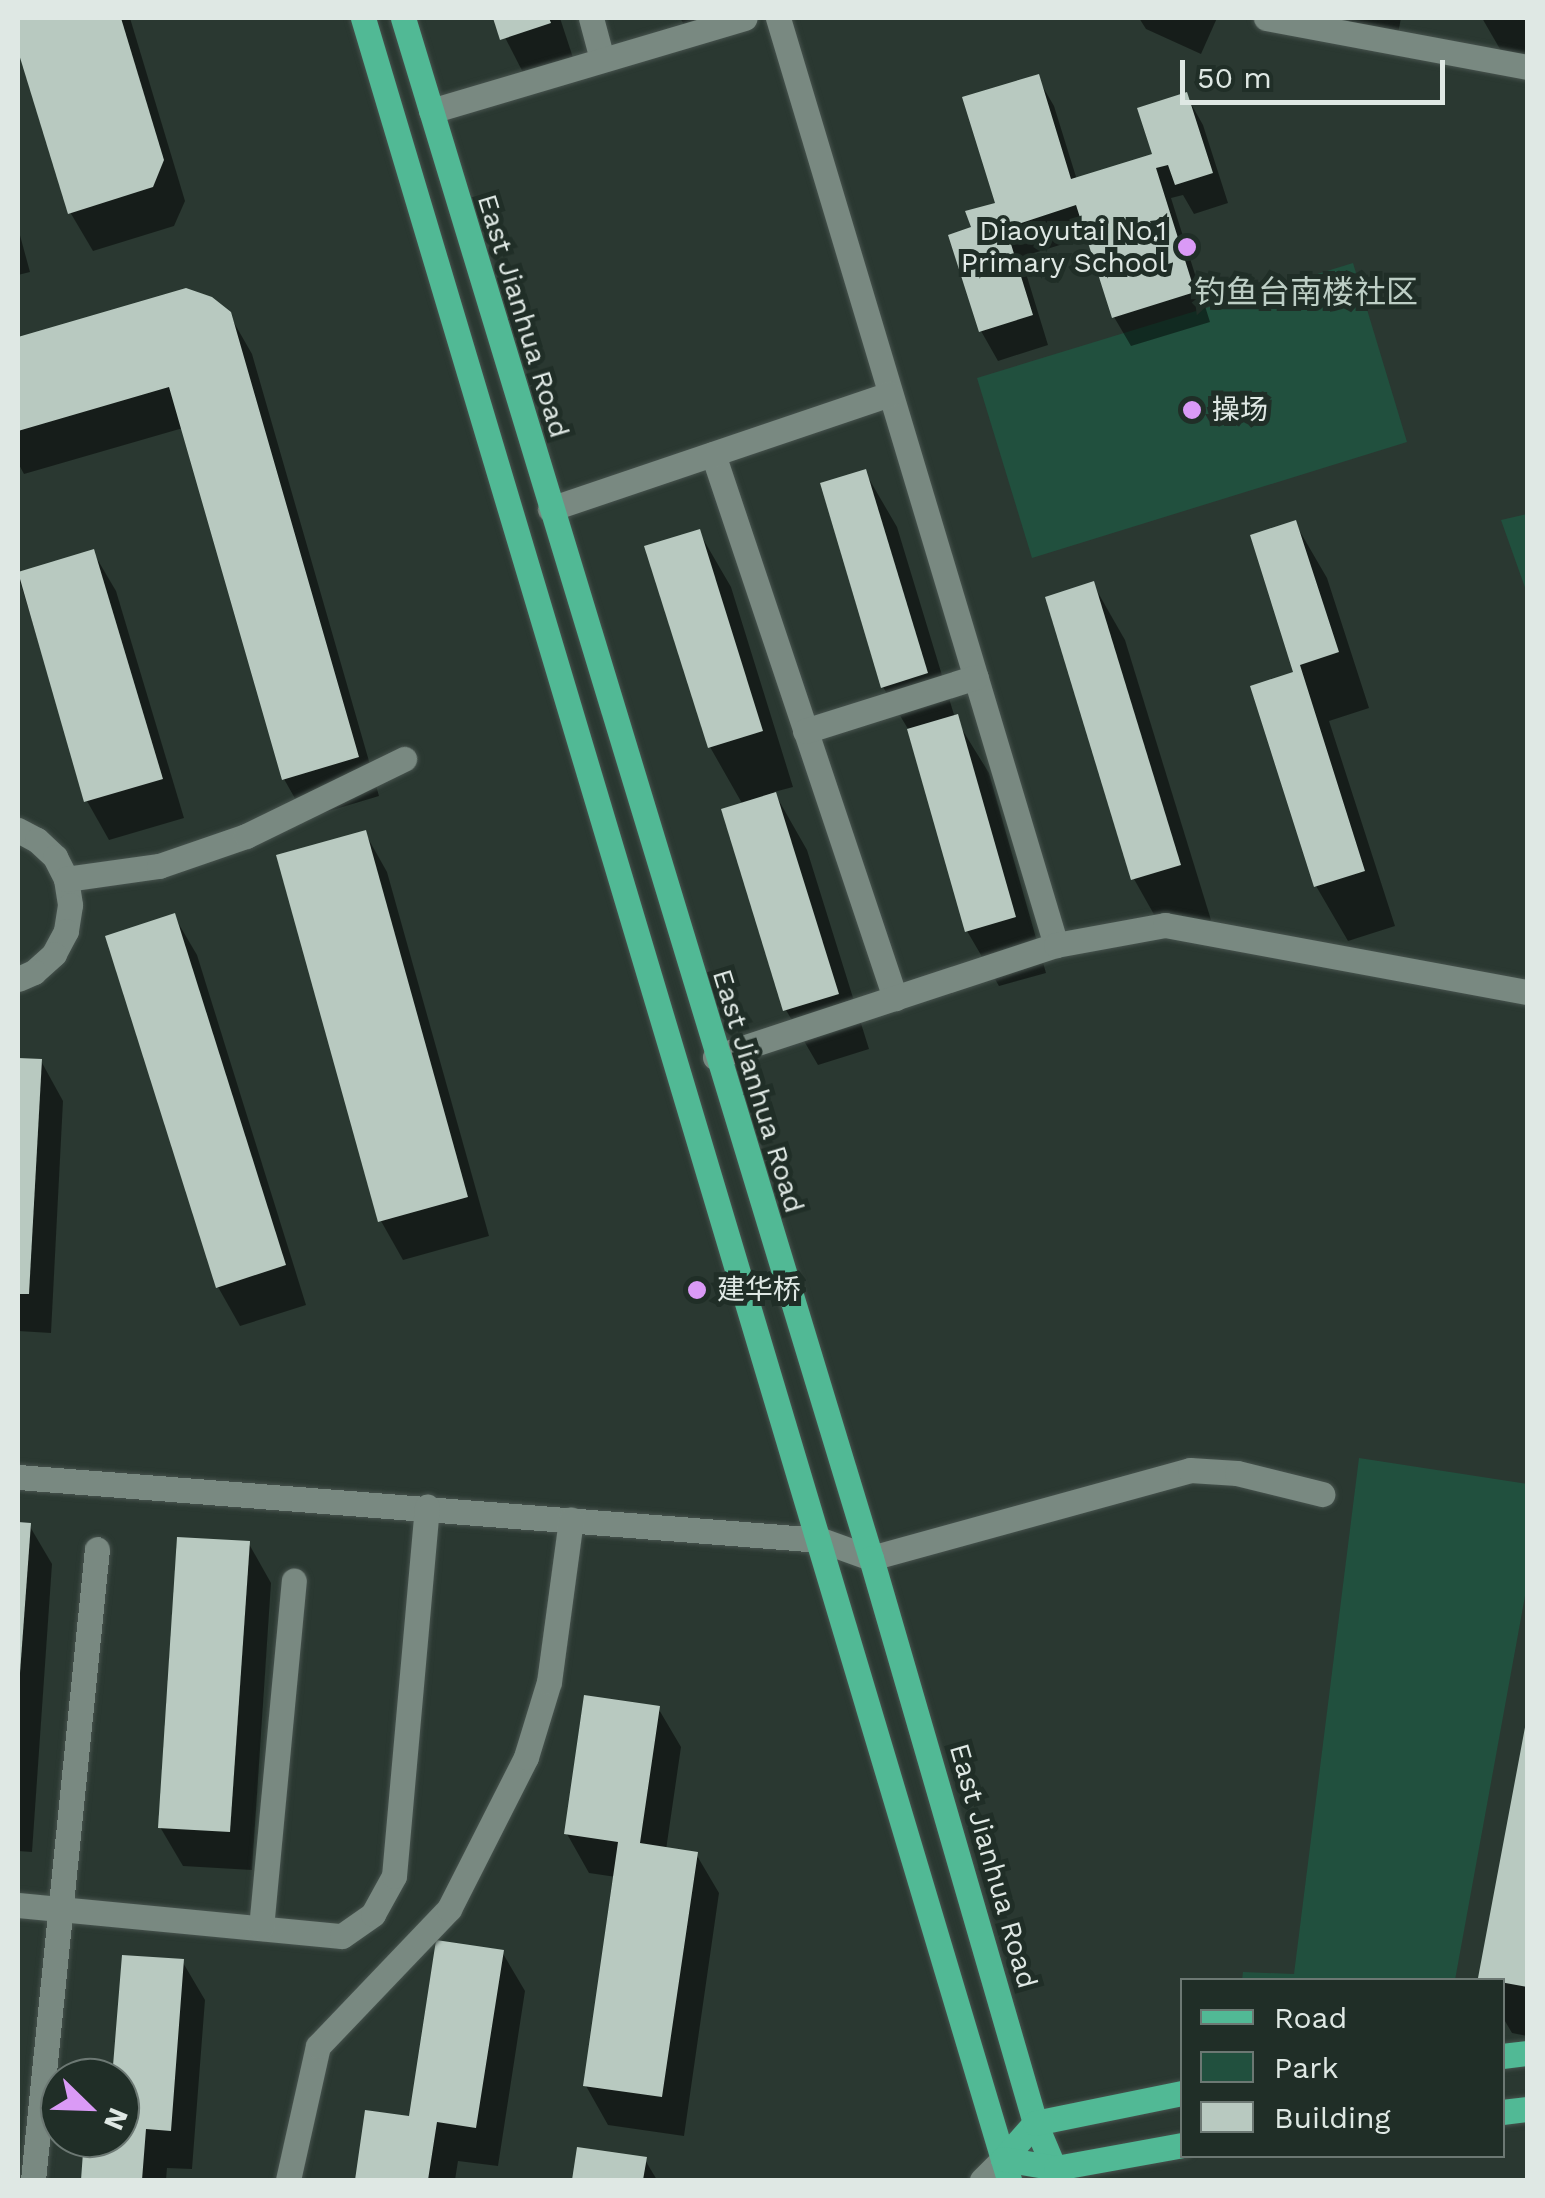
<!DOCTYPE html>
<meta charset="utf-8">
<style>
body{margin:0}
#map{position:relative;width:1545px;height:2198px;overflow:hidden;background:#2a3831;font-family:"Work Sans","Noto Sans SC",sans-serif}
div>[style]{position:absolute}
.green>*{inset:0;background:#21503e}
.shadow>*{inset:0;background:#0007}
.building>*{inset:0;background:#b8c9c0}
.roads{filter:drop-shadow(0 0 2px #47534e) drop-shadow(0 0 2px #47534e)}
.minor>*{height:25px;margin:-12.5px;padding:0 12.5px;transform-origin:12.5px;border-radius:12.5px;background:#798981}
.major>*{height:25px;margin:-12.5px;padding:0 12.5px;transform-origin:12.5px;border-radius:12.5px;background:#51b995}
.dots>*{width:28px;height:28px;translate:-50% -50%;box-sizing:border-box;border:5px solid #202e27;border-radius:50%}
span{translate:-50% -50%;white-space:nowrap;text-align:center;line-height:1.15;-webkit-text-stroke:10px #202e27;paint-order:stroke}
.poi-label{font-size:28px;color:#dfe8e4}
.right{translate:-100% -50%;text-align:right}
.left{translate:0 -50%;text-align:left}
.street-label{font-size:28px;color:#dfe8e4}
.quarter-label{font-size:32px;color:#bdcec5}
.frame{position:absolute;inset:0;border:20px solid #dfe8e4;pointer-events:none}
.legend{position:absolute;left:1180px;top:1978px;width:325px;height:180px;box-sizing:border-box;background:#202e27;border:2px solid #6c7873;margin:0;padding:12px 18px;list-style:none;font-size:30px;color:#dfe8e4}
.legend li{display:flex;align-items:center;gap:20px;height:50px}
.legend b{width:50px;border:2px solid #6c7873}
.north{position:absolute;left:40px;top:2058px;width:100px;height:100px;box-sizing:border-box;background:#202e27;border:2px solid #6c7873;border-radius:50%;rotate:113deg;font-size:28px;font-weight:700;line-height:40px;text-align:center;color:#dfe8e4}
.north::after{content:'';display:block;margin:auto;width:35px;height:45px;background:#da9af6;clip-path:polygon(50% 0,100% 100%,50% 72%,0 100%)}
.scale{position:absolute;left:1180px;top:60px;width:265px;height:45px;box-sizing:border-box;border:5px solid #dfe8e4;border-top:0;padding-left:12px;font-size:30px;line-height:35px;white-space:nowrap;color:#dfe8e4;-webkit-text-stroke:8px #202e27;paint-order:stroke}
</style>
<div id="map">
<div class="green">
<i style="clip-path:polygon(1353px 263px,1407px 442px,1032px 558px,977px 378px)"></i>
<i style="clip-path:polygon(1527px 514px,1528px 514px,1527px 593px,1501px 520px)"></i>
<i style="clip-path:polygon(1359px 1458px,1527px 1484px,1527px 1585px,1455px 1980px,1242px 1980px,1243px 1972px,1294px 1974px)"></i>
</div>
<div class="shadow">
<i style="clip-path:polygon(22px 18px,130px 18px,185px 201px,174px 226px,93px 251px,70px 212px,18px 43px)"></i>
<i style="clip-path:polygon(495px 18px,560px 18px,580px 79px,534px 94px)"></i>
<i style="clip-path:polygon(680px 18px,735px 18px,693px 39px)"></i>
<i style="clip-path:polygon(1139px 18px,1217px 18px,1201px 54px,1146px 29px)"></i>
<i style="clip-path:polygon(1347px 18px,1401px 18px,1398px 34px,1352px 26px)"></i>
<i style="clip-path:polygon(1482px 18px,1528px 18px,1528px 61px,1504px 56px)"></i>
<i style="clip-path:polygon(1037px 77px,1054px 106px,1077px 180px,1155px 155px,1186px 95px,1203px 125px,1228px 203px,1194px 214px,1183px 195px,1171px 198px,1210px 322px,1131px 346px,1114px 317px,1089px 236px,1021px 257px,1048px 345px,998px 361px,981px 331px,951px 236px,974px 229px,998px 204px)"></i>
<i style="clip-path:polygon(18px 228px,30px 272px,18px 275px)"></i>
<i style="clip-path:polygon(186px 291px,229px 314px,252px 354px,379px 796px,306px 818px,284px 779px,183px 428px,24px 474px,18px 463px,18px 339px)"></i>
<i style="clip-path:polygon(865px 472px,897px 527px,955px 718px,989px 773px,1046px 973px,999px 986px,967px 931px,911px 734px,883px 687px)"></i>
<i style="clip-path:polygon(1295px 523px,1327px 578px,1369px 708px,1329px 721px,1395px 926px,1348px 941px,1316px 886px,1297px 673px)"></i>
<i style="clip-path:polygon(699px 532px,731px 587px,793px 787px,774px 792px,807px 850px,869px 1049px,818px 1065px,786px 1010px,743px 805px,710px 747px)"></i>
<i style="clip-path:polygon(93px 552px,116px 591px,184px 818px,109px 840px,87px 801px,18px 575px)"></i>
<i style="clip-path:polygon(1093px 584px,1125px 640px,1211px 920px,1165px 934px,1134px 879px)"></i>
<i style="clip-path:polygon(365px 833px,387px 872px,489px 1236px,403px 1260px,381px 1221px,279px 857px)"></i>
<i style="clip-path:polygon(174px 916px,197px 955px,306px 1305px,240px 1326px,218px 1287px)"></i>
<i style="clip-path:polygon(18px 1060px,41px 1061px,63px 1101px,51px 1333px,18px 1331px)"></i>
<i style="clip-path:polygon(18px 1524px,29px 1525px,52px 1564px,32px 1852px,18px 1851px)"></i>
<i style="clip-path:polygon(249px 1544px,271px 1583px,252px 1870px,183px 1866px,160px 1827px)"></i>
<i style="clip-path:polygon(658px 1708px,681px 1747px,666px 1850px,696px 1854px,719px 1893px,684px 2136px,608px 2125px,586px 2086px,616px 1877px,589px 1873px,567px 1834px)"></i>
<i style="clip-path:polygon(1528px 1726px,1528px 2036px,1512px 2033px,1502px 2016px,1502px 1980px,1480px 1978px)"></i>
<i style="clip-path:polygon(502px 1952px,525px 1991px,498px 2166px,458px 2161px,455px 2180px,357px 2180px,367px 2113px,411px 2119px)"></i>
<i style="clip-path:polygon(182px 1961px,205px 2000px,192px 2169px,167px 2168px,166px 2180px,83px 2180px,86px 2138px,120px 2138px,120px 2078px,115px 2078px)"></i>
<i style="clip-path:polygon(579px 2150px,645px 2160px,657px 2180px,575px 2180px)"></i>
</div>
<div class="building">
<i style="clip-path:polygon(19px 18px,121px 18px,164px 160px,153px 187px,68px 214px,18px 51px)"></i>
<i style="clip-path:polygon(493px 18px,549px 18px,551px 23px,500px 40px)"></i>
<i style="clip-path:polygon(1039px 74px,1071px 179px,1152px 154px,1137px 108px,1187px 92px,1213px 173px,1175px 185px,1168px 165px,1156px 168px,1195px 292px,1112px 318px,1076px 205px,1006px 228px,1033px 315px,979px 332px,948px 235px,971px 227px,965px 211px,995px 203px,962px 97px)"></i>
<i style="clip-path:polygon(186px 288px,212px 297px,231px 312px,359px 757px,282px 780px,169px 387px,18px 431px,18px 337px)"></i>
<i style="clip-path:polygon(866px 469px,928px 673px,881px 688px,820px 483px)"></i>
<i style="clip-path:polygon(1296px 520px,1339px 652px,1300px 665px,1365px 871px,1314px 887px,1250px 686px,1293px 672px,1250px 535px)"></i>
<i style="clip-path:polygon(700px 529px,763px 731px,708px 748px,644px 546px)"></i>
<i style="clip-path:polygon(94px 549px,163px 779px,84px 802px,18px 572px)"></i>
<i style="clip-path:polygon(1094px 581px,1181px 865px,1131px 880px,1045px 597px)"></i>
<i style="clip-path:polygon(958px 714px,1016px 917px,965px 932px,907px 729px)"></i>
<i style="clip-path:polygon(776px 792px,839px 994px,783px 1011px,721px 809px)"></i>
<i style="clip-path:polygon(366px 830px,468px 1197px,378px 1222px,276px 855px)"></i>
<i style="clip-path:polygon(175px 913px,286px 1265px,216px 1288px,105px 936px)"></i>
<i style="clip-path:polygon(18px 1058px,42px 1059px,29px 1294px,18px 1294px)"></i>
<i style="clip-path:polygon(18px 1522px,31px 1523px,20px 1673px,18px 1673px)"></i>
<i style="clip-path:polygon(177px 1537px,250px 1541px,230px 1832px,158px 1828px)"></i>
<i style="clip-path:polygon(584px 1695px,660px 1706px,640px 1843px,698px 1852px,662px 2097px,583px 2086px,618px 1842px,564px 1834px)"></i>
<i style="clip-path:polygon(1526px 1722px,1528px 1722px,1528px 1987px,1478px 1978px)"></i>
<i style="clip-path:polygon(436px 1940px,504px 1950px,476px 2128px,437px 2122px,428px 2180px,355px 2180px,365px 2110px,409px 2116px)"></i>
<i style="clip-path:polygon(122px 1955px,184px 1959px,171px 2131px,146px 2129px,142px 2180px,81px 2180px,84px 2138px,120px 2138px,120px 2078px,112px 2078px)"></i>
<i style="clip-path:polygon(577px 2147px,647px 2157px,643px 2180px,572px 2180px)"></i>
</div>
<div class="roads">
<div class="minor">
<i style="left:591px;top:18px;width:39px;rotate:75deg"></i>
<i style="left:778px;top:18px;width:968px;rotate:73.31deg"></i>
<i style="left:1266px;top:18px;width:267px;rotate:10.6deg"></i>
<i style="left:431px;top:111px;width:327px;rotate:-16.5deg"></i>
<i style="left:713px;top:454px;width:574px;rotate:71.5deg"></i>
<i style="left:550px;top:509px;width:359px;rotate:-18.7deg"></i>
<i style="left:805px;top:731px;width:179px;rotate:-17.5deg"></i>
<i style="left:18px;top:830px;width:21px;rotate:28deg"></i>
<i style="left:37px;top:840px;width:25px;rotate:43deg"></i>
<i style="left:55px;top:857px;width:25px;rotate:63deg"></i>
<i style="left:66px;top:879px;width:26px;rotate:81deg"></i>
<i style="left:70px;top:905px;width:26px;rotate:99deg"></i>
<i style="left:66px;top:931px;width:26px;rotate:118deg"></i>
<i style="left:54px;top:954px;width:27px;rotate:138deg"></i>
<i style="left:34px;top:972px;width:17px;rotate:156deg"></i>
<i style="left:66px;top:879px;width:94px;rotate:-8deg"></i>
<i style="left:159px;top:866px;width:92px;rotate:-19deg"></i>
<i style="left:246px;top:836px;width:176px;rotate:-26deg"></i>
<i style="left:715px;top:1057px;width:359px;rotate:-18.2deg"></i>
<i style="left:1056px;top:945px;width:111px;rotate:-10.4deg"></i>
<i style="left:1165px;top:925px;width:369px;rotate:10.5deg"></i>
<i style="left:18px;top:1477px;width:805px;rotate:4.49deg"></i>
<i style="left:821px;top:1540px;width:53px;rotate:19.8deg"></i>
<i style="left:871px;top:1558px;width:331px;rotate:-15.4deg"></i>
<i style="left:1190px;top:1470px;width:47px;rotate:3.7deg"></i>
<i style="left:1237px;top:1473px;width:88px;rotate:13.9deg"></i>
<i style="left:18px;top:1905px;width:325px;rotate:5.5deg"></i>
<i style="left:342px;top:1936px;width:38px;rotate:-35deg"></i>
<i style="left:373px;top:1914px;width:43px;rotate:-61.1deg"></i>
<i style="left:394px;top:1876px;width:371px;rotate:-84.9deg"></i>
<i style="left:261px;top:1928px;width:349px;rotate:-84.6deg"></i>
<i style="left:33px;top:2180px;width:634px;rotate:-84.21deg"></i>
<i style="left:288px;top:2180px;width:137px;rotate:-77.4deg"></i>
<i style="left:318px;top:2046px;width:190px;rotate:-46.3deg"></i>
<i style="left:449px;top:1909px;width:170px;rotate:-63.1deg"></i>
<i style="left:526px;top:1757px;width:78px;rotate:-73deg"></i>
<i style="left:549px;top:1682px;width:164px;rotate:-82.3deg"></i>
<i style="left:982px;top:2180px;width:30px;rotate:-45deg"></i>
</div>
<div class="major">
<i style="left:363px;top:18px;width:2256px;rotate:73.36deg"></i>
<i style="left:403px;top:18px;width:1610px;rotate:73.1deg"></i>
<i style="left:871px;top:1558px;width:588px;rotate:73.81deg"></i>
<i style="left:1035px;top:2123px;width:62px;rotate:67.2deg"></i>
<i style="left:1502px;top:2056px;width:26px;rotate:-7deg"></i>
<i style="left:1502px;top:2112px;width:26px;rotate:-7deg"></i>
<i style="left:1003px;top:2159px;width:48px;rotate:-48.4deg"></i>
<i style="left:1035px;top:2123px;width:150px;rotate:-11.5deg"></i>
<i style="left:1003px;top:2159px;width:54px;rotate:9.6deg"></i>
<i style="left:1056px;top:2168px;width:128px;rotate:-10.3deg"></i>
</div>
</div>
<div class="dots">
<i style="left:1187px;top:247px;background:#da9af6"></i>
<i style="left:1192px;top:410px;background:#da9af6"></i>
<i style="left:697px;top:1290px;background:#da9af6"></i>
</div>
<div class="poi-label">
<span class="right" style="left:1167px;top:247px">Diaoyutai No.1<br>Primary School</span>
<span class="left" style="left:1212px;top:410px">操场</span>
<span class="left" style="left:717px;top:1290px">建华桥</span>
</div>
<div class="street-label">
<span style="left:523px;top:316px;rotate:73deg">East Jianhua Road</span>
<span style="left:758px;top:1091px;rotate:73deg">East Jianhua Road</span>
<span style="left:993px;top:1866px;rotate:74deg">East Jianhua Road</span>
</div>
<div class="quarter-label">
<span style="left:1306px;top:292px">钓鱼台南楼社区</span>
</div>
<div class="frame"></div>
<ul class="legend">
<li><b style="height:12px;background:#51b995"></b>Road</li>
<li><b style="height:28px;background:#21503e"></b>Park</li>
<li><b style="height:28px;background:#b8c9c0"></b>Building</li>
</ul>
<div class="north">N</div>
<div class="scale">50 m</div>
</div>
